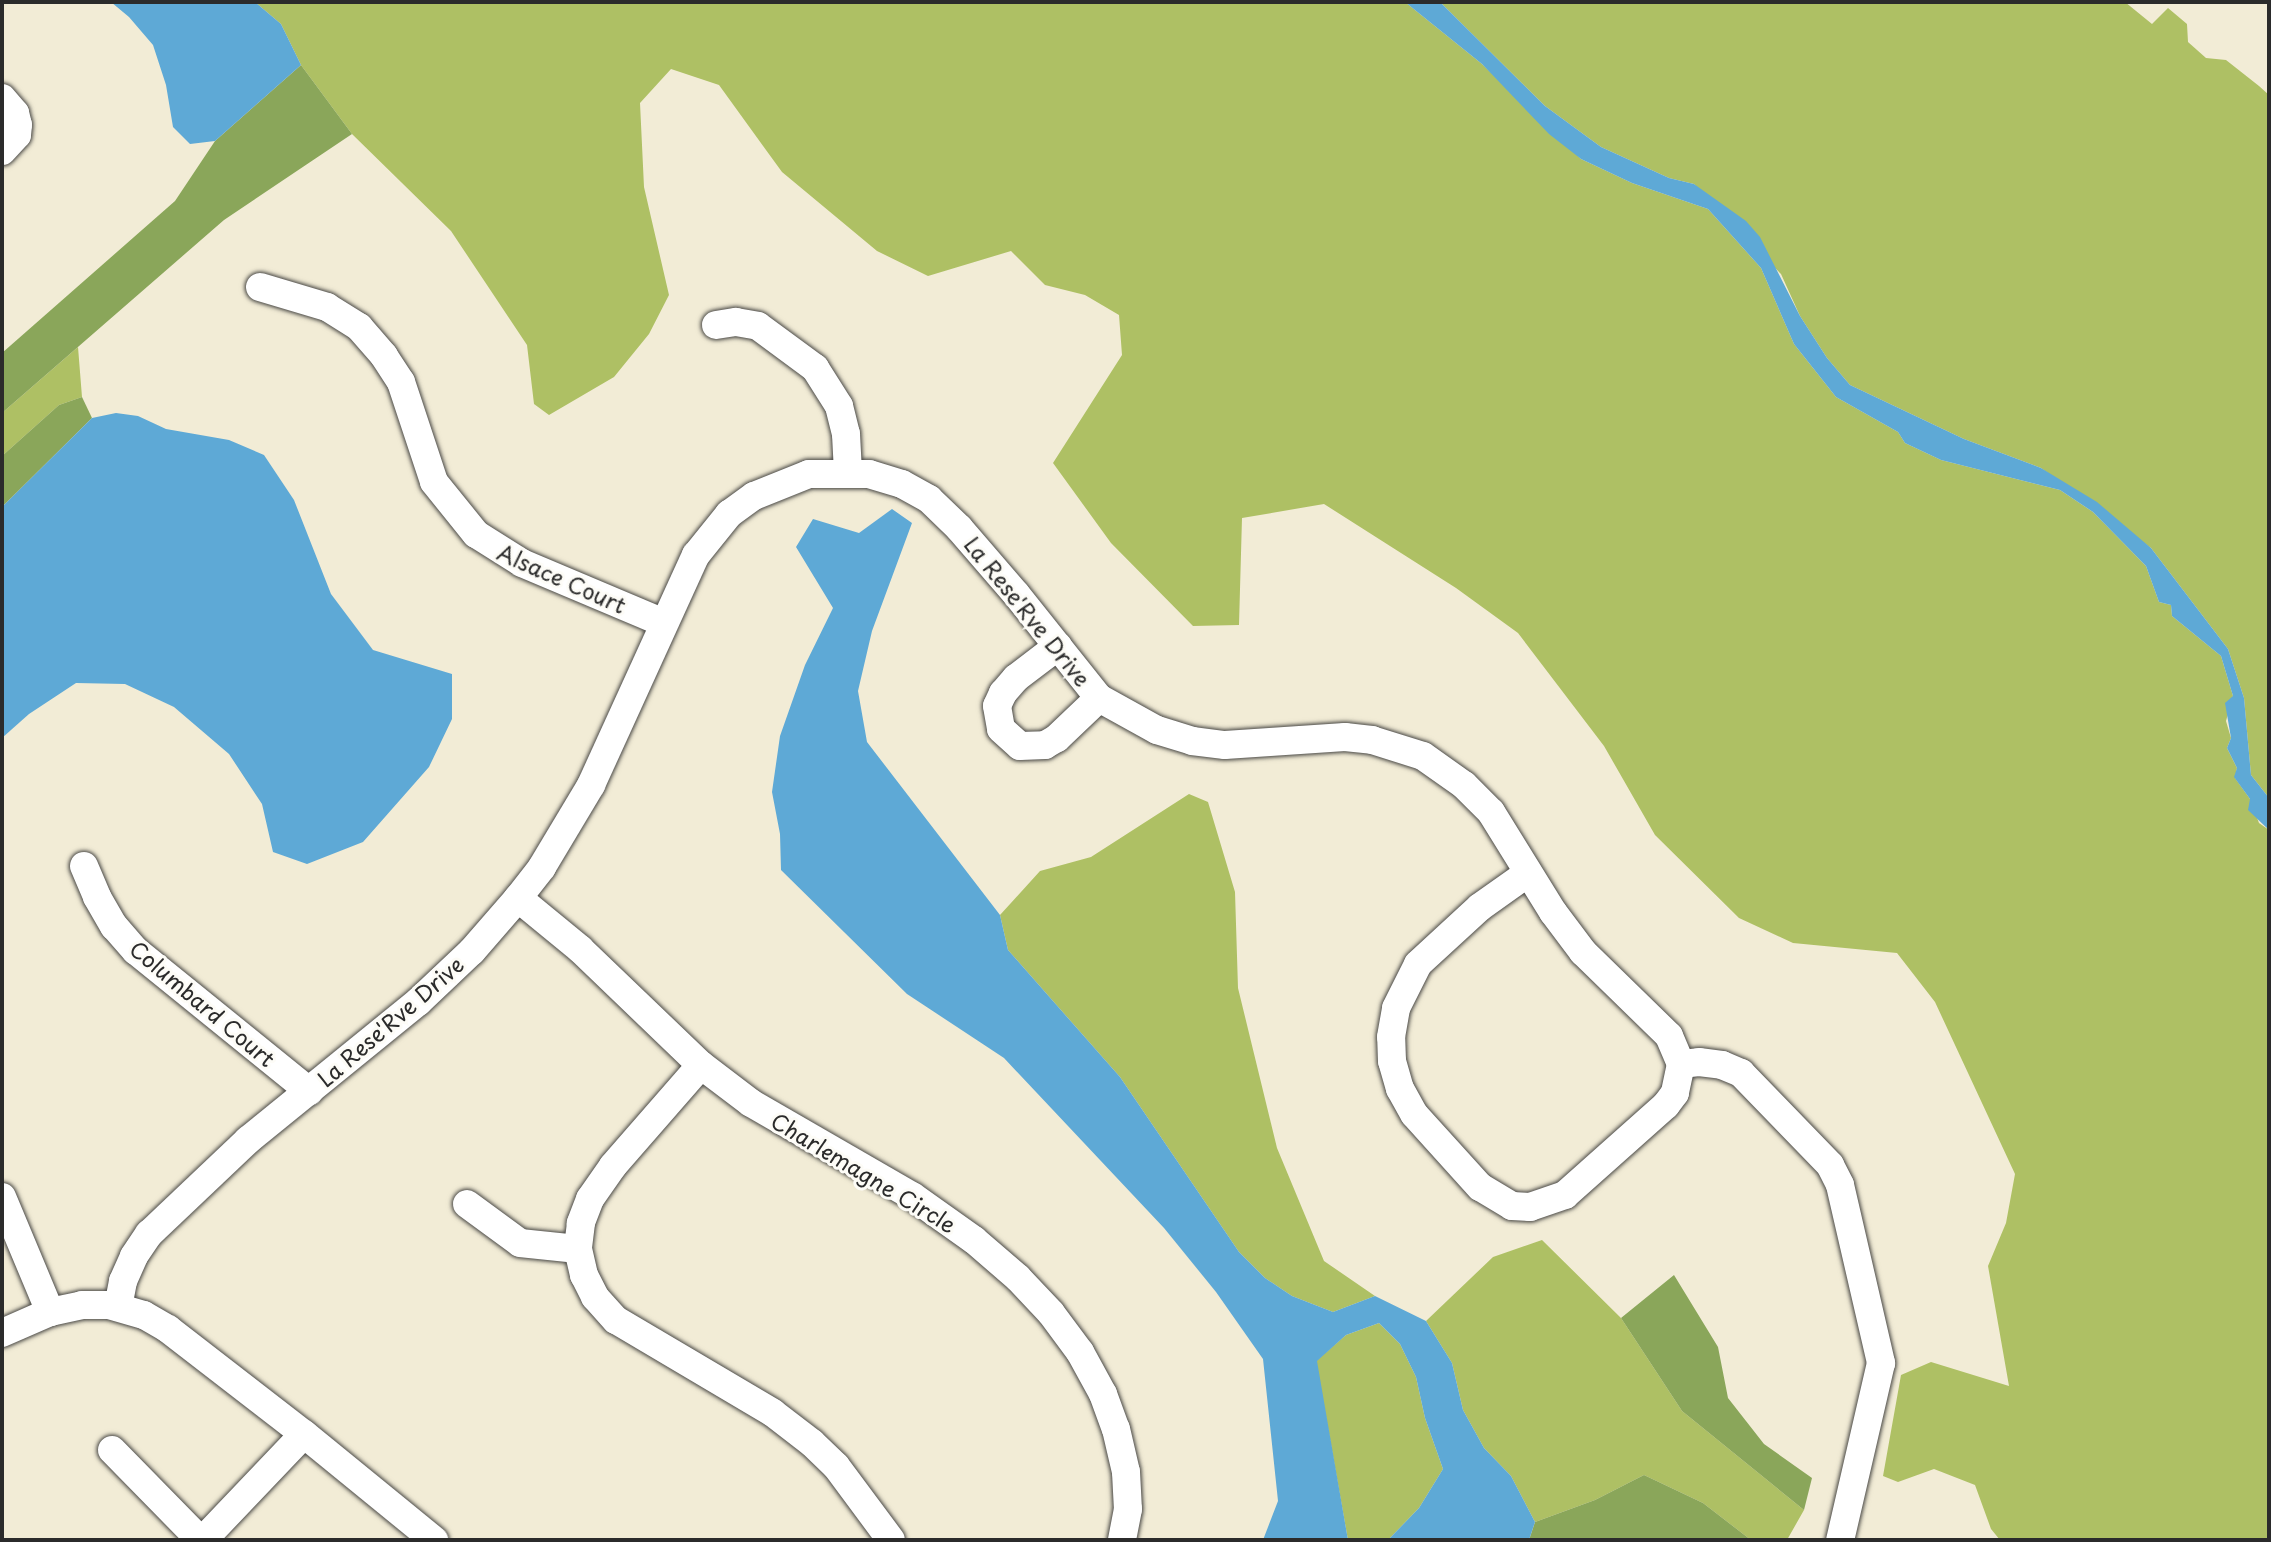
<!DOCTYPE html>
<style>
body{margin:0}
#map{position:relative;width:2271px;height:1542px;overflow:hidden;background:#f2ecd6;font-family:"Playpen Sans",sans-serif}
div>[style]{position:absolute}
.green>*{inset:0;background:#aec064}
.forest>*{inset:0;background:#8aa65a}
.water>*{inset:0;background:#5ea9d6}
.roads{filter:drop-shadow(0 0 2px #494845) drop-shadow(0 0 2px #494845)}
.minor>*{height:28px;margin:-14px;padding:0 14px;transform-origin:14px;border-radius:14px;background:#fff}
span{translate:-50% -50%;white-space:nowrap;text-align:center;line-height:1.15;-webkit-text-stroke:6px #fdfcf7;paint-order:stroke}
.street-label{font-size:22px;color:#2b2b2b}
.frame{position:absolute;inset:0;border:4px solid #2b2b2b;pointer-events:none}
</style>
<div id="map">
<div class="green">
<i style="clip-path:polygon(255px 2px,1405px 2px,1482px 64px,1581px 159px,1632px 183px,1708px 209px,1761px 268px,1794px 344px,1836px 397px,1898px 432px,1905px 443px,1941px 460px,2060px 490px,2093px 512px,2146px 566px,2159px 602px,2171px 605px,2172px 616px,2221px 656px,2233px 696px,2226px 721px,2231px 738px,2227px 748px,2237px 768px,2235px 778px,2250px 799px,2259px 823px,2269px 830px,2269px 1540px,2000px 1540px,1991px 1529px,1975px 1485px,1934px 1469px,1898px 1482px,1883px 1476px,1901px 1375px,1931px 1362px,2009px 1386px,1988px 1266px,2006px 1223px,2015px 1174px,1935px 1002px,1897px 953px,1793px 943px,1739px 918px,1655px 835px,1604px 746px,1518px 633px,1456px 588px,1324px 504px,1242px 518px,1239px 625px,1193px 626px,1111px 543px,1053px 463px,1122px 355px,1119px 315px,1085px 295px,1045px 285px,1011px 251px,928px 276px,877px 251px,782px 172px,719px 85px,671px 69px,640px 103px,644px 187px,669px 295px,649px 334px,614px 377px,549px 415px,534px 404px,527px 345px,451px 231px,352px 134px,301px 65px,281px 24px)"></i>
<i style="clip-path:polygon(1440px 2px,2125px 2px,2152px 24px,2168px 8px,2187px 24px,2188px 42px,2206px 58px,2226px 60px,2259px 86px,2269px 95px,2269px 798px,2251px 775px,2244px 698px,2228px 649px,2151px 548px,2041px 468px,1964px 439px,1850px 385px,1827px 358px,1800px 316px,1781px 274px,1694px 184px,1669px 178px,1601px 147px,1545px 106px)"></i>
<i style="clip-path:polygon(78px 347px,82px 397px,59px 405px,2px 456px,2px 413px)"></i>
<i style="clip-path:polygon(1189px 794px,1208px 802px,1235px 892px,1238px 988px,1277px 1148px,1324px 1261px,1375px 1296px,1333px 1312px,1292px 1296px,1265px 1278px,1239px 1252px,1120px 1077px,1008px 950px,1000px 915px,1040px 871px,1091px 857px)"></i>
<i style="clip-path:polygon(1542px 1240px,1621px 1318px,1682px 1411px,1804px 1510px,1787px 1540px,1751px 1540px,1703px 1503px,1644px 1475px,1595px 1500px,1535px 1522px,1511px 1476px,1484px 1448px,1463px 1410px,1452px 1363px,1426px 1321px,1493px 1257px)"></i>
<i style="clip-path:polygon(1379px 1323px,1400px 1344px,1416px 1377px,1425px 1418px,1443px 1469px,1419px 1508px,1388px 1540px,1348px 1540px,1316px 1361px,1346px 1335px)"></i>
</div>
<div class="forest">
<i style="clip-path:polygon(301px 65px,352px 134px,224px 220px,2px 413px,2px 353px,175px 201px,215px 141px)"></i>
<i style="clip-path:polygon(82px 397px,92px 418px,2px 507px,2px 456px,59px 405px)"></i>
<i style="clip-path:polygon(1674px 1275px,1718px 1347px,1728px 1398px,1764px 1444px,1812px 1478px,1804px 1510px,1682px 1411px,1621px 1318px)"></i>
<i style="clip-path:polygon(1644px 1475px,1703px 1503px,1751px 1540px,1529px 1540px,1535px 1522px,1595px 1500px)"></i>
</div>
<div class="water">
<i style="clip-path:polygon(111px 2px,255px 2px,281px 24px,301px 65px,215px 141px,190px 144px,173px 127px,166px 85px,153px 45px,129px 17px)"></i>
<i style="clip-path:polygon(1405px 2px,1440px 2px,1545px 106px,1601px 147px,1669px 178px,1694px 184px,1746px 221px,1760px 237px,1800px 316px,1827px 358px,1850px 385px,1964px 439px,2041px 468px,2097px 502px,2151px 548px,2228px 649px,2244px 698px,2251px 775px,2269px 798px,2269px 830px,2248px 810px,2250px 799px,2234px 777px,2237px 768px,2227px 748px,2231px 738px,2225px 703px,2233px 696px,2221px 656px,2172px 616px,2171px 605px,2159px 602px,2146px 566px,2093px 512px,2060px 490px,1941px 460px,1905px 443px,1898px 432px,1836px 397px,1794px 344px,1761px 268px,1708px 209px,1632px 183px,1581px 159px,1549px 134px,1482px 64px)"></i>
<i style="clip-path:polygon(116px 413px,138px 416px,166px 429px,229px 440px,264px 455px,294px 500px,331px 594px,373px 650px,452px 674px,452px 719px,429px 767px,363px 842px,307px 864px,273px 852px,262px 804px,229px 754px,174px 707px,125px 684px,76px 683px,29px 714px,2px 738px,2px 507px,92px 418px)"></i>
<i style="clip-path:polygon(892px 509px,912px 523px,872px 631px,858px 691px,867px 742px,1000px 915px,1008px 950px,1120px 1077px,1239px 1252px,1265px 1278px,1292px 1296px,1333px 1312px,1375px 1296px,1426px 1321px,1452px 1363px,1463px 1410px,1484px 1448px,1511px 1476px,1535px 1522px,1529px 1540px,1388px 1540px,1419px 1508px,1443px 1469px,1425px 1418px,1416px 1377px,1400px 1344px,1379px 1323px,1346px 1335px,1317px 1361px,1348px 1540px,1263px 1540px,1278px 1501px,1263px 1359px,1216px 1292px,1164px 1228px,1004px 1058px,907px 994px,781px 870px,780px 834px,772px 792px,780px 736px,805px 665px,833px 608px,796px 547px,813px 519px,859px 533px)"></i>
</div>
<div class="roads">
<div class="minor">
<i style="left:2px;top:98px;width:20px;rotate:49deg"></i>
<i style="left:15px;top:113px;width:12px;rotate:76deg"></i>
<i style="left:18px;top:125px;width:10px;rotate:96deg"></i>
<i style="left:17px;top:135px;width:22px;rotate:133deg"></i>
<i style="left:260px;top:287px;width:70px;rotate:16.6deg"></i>
<i style="left:327px;top:307px;width:38px;rotate:32deg"></i>
<i style="left:359px;top:327px;width:38px;rotate:49deg"></i>
<i style="left:384px;top:356px;width:31px;rotate:57deg"></i>
<i style="left:401px;top:382px;width:105px;rotate:71.7deg"></i>
<i style="left:434px;top:482px;width:67px;rotate:51.1deg"></i>
<i style="left:476px;top:534px;width:54px;rotate:32.2deg"></i>
<i style="left:522px;top:563px;width:154px;rotate:22.9deg"></i>
<i style="left:716px;top:325px;width:20px;rotate:-9deg"></i>
<i style="left:736px;top:322px;width:22px;rotate:10deg"></i>
<i style="left:758px;top:326px;width:71px;rotate:36.4deg"></i>
<i style="left:815px;top:368px;width:45px;rotate:57.7deg"></i>
<i style="left:839px;top:406px;width:29px;rotate:76deg"></i>
<i style="left:846px;top:434px;width:37px;rotate:87deg"></i>
<i style="left:1058px;top:646px;width:53px;rotate:142.7deg"></i>
<i style="left:1016px;top:678px;width:20px;rotate:131deg"></i>
<i style="left:1003px;top:693px;width:14px;rotate:115deg"></i>
<i style="left:997px;top:706px;width:23px;rotate:80deg"></i>
<i style="left:1001px;top:729px;width:25px;rotate:42deg"></i>
<i style="left:1020px;top:746px;width:25px;rotate:-2deg"></i>
<i style="left:1045px;top:745px;width:14px;rotate:-30deg"></i>
<i style="left:1057px;top:738px;width:58px;rotate:-43.6deg"></i>
<i style="left:84px;top:866px;width:34px;rotate:67deg"></i>
<i style="left:97px;top:897px;width:34px;rotate:60deg"></i>
<i style="left:114px;top:926px;width:33px;rotate:49deg"></i>
<i style="left:136px;top:951px;width:223px;rotate:39deg"></i>
<i style="left:518px;top:898px;width:80px;rotate:39.4deg"></i>
<i style="left:580px;top:949px;width:168px;rotate:43.8deg"></i>
<i style="left:701px;top:1065px;width:63px;rotate:37.2deg"></i>
<i style="left:751px;top:1103px;width:186px;rotate:30deg"></i>
<i style="left:912px;top:1196px;width:76px;rotate:35.4deg"></i>
<i style="left:974px;top:1240px;width:58px;rotate:40.8deg"></i>
<i style="left:1018px;top:1278px;width:48px;rotate:46.7deg"></i>
<i style="left:1051px;top:1313px;width:49px;rotate:53.4deg"></i>
<i style="left:1080px;top:1352px;width:48px;rotate:61.3deg"></i>
<i style="left:1103px;top:1394px;width:37px;rotate:70deg"></i>
<i style="left:1116px;top:1429px;width:44px;rotate:76.9deg"></i>
<i style="left:1126px;top:1472px;width:37px;rotate:87deg"></i>
<i style="left:1128px;top:1509px;width:32px;rotate:101deg"></i>
<i style="left:1681px;top:1064px;width:18px;rotate:-6deg"></i>
<i style="left:1699px;top:1062px;width:23px;rotate:7deg"></i>
<i style="left:1722px;top:1065px;width:21px;rotate:23deg"></i>
<i style="left:1741px;top:1073px;width:128px;rotate:45.9deg"></i>
<i style="left:1830px;top:1165px;width:22px;rotate:63deg"></i>
<i style="left:1840px;top:1185px;width:183px;rotate:77deg"></i>
<i style="left:1881px;top:1363px;width:182px;rotate:103deg"></i>
<i style="left:701px;top:1065px;width:134px;rotate:131.1deg"></i>
<i style="left:613px;top:1166px;width:40px;rotate:124.9deg"></i>
<i style="left:590px;top:1199px;width:26px;rotate:111deg"></i>
<i style="left:581px;top:1223px;width:26px;rotate:97deg"></i>
<i style="left:578px;top:1249px;width:27px;rotate:77deg"></i>
<i style="left:584px;top:1275px;width:25px;rotate:63deg"></i>
<i style="left:595px;top:1297px;width:31px;rotate:48deg"></i>
<i style="left:616px;top:1320px;width:182px;rotate:30.6deg"></i>
<i style="left:773px;top:1413px;width:49px;rotate:37.6deg"></i>
<i style="left:812px;top:1443px;width:33px;rotate:44deg"></i>
<i style="left:836px;top:1466px;width:92px;rotate:53.4deg"></i>
<i style="left:2px;top:1197px;width:125px;rotate:67.3deg"></i>
<i style="left:467px;top:1204px;width:66px;rotate:36.3deg"></i>
<i style="left:520px;top:1243px;width:58px;rotate:5.9deg"></i>
<i style="left:118px;top:1307px;width:26px;rotate:-79deg"></i>
<i style="left:123px;top:1281px;width:27px;rotate:-66deg"></i>
<i style="left:134px;top:1256px;width:27px;rotate:-56deg"></i>
<i style="left:149px;top:1234px;width:137px;rotate:-43.5deg"></i>
<i style="left:248px;top:1140px;width:219px;rotate:-39.1deg"></i>
<i style="left:418px;top:1002px;width:74px;rotate:-43.4deg"></i>
<i style="left:472px;top:951px;width:70px;rotate:-49deg"></i>
<i style="left:518px;top:898px;width:39px;rotate:-52deg"></i>
<i style="left:542px;top:867px;width:96px;rotate:-59.1deg"></i>
<i style="left:591px;top:785px;width:253px;rotate:-65.5deg"></i>
<i style="left:696px;top:555px;width:53px;rotate:-51.2deg"></i>
<i style="left:729px;top:514px;width:31px;rotate:-36deg"></i>
<i style="left:754px;top:496px;width:59px;rotate:-21.8deg"></i>
<i style="left:809px;top:474px;width:60px"></i>
<i style="left:869px;top:474px;width:34px;rotate:17deg"></i>
<i style="left:902px;top:484px;width:31px;rotate:29deg"></i>
<i style="left:929px;top:499px;width:42px;rotate:44deg"></i>
<i style="left:959px;top:528px;width:87px;rotate:49.2deg"></i>
<i style="left:1016px;top:594px;width:133px;rotate:51.4deg"></i>
<i style="left:1099px;top:698px;width:66px;rotate:28.9deg"></i>
<i style="left:1157px;top:730px;width:37px;rotate:17deg"></i>
<i style="left:1192px;top:741px;width:33px;rotate:7deg"></i>
<i style="left:1225px;top:745px;width:120px;rotate:-3.8deg"></i>
<i style="left:1345px;top:737px;width:27px;rotate:6deg"></i>
<i style="left:1372px;top:740px;width:53px;rotate:17.4deg"></i>
<i style="left:1423px;top:756px;width:50px;rotate:35.3deg"></i>
<i style="left:1464px;top:785px;width:38px;rotate:45deg"></i>
<i style="left:1491px;top:812px;width:118px;rotate:58.2deg"></i>
<i style="left:1553px;top:912px;width:50px;rotate:53.1deg"></i>
<i style="left:1583px;top:952px;width:120px;rotate:44.3deg"></i>
<i style="left:1669px;top:1036px;width:30px;rotate:67deg"></i>
<i style="left:1681px;top:1064px;width:30px;rotate:102deg"></i>
<i style="left:1675px;top:1093px;width:15px;rotate:127deg"></i>
<i style="left:1666px;top:1105px;width:135px;rotate:138.3deg"></i>
<i style="left:1565px;top:1195px;width:37px;rotate:161deg"></i>
<i style="left:1530px;top:1207px;width:18px;rotate:-177deg"></i>
<i style="left:1512px;top:1206px;width:37px;rotate:-149deg"></i>
<i style="left:1480px;top:1187px;width:98px;rotate:-132.1deg"></i>
<i style="left:1414px;top:1114px;width:29px;rotate:-119deg"></i>
<i style="left:1400px;top:1089px;width:29px;rotate:-106deg"></i>
<i style="left:1392px;top:1061px;width:24px;rotate:-92deg"></i>
<i style="left:1391px;top:1037px;width:29px;rotate:-80deg"></i>
<i style="left:1396px;top:1008px;width:49px;rotate:-63.4deg"></i>
<i style="left:1418px;top:964px;width:84px;rotate:-42.6deg"></i>
<i style="left:1480px;top:907px;width:59px;rotate:-35.3deg"></i>
<i style="left:2px;top:1333px;width:52px;rotate:-23.6deg"></i>
<i style="left:50px;top:1312px;width:33px;rotate:-12deg"></i>
<i style="left:82px;top:1305px;width:27px"></i>
<i style="left:109px;top:1305px;width:36px;rotate:16deg"></i>
<i style="left:144px;top:1315px;width:28px;rotate:30deg"></i>
<i style="left:168px;top:1329px;width:172px;rotate:37.7deg"></i>
<i style="left:304px;top:1434px;width:168px;rotate:39.2deg"></i>
<i style="left:112px;top:1450px;width:126px;rotate:45.6deg"></i>
<i style="left:203px;top:1540px;width:146px;rotate:-46.4deg"></i>
</div>
</div>
<div class="street-label">
<span style="left:562px;top:578px;rotate:24deg">Alsace Court</span>
<span style="left:1028px;top:611px;rotate:51deg">La Rese'Rve Drive</span>
<span style="left:203px;top:1003px;rotate:40deg">Columbard Court</span>
<span style="left:390px;top:1021px;rotate:-41deg">La Rese'Rve Drive</span>
<span style="left:864px;top:1172px;rotate:31deg">Charlemagne Circle</span>
</div>
<div class="frame"></div>
</div>
